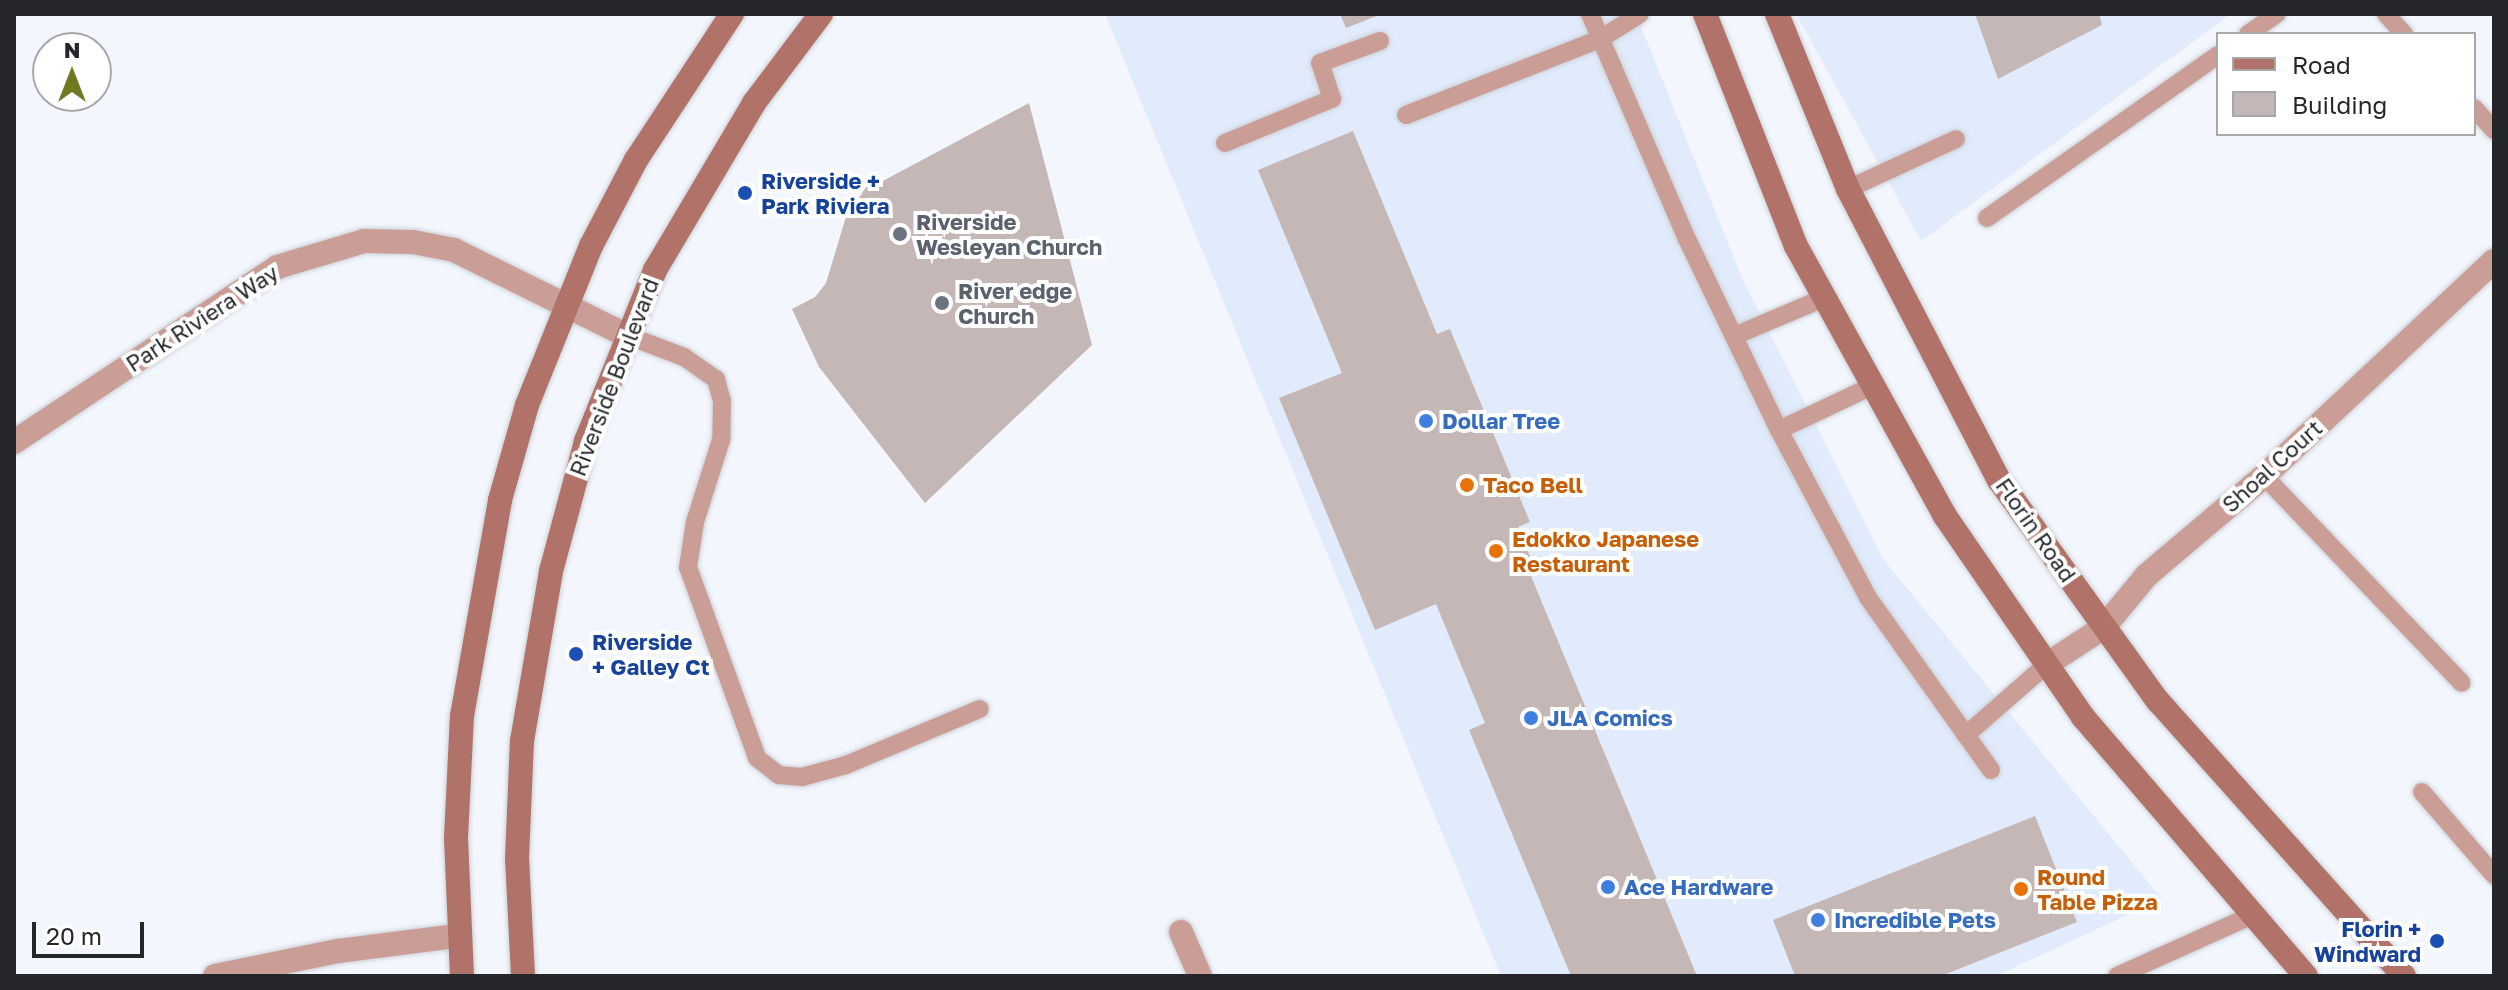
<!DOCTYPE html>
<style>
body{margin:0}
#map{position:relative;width:2508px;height:990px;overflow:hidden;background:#f3f7fd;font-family:"Golos Text",sans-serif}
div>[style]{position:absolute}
.built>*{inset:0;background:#e1ebfc}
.building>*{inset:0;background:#c5b7b6}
.roads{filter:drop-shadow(0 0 2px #ced1d7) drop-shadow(0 0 2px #ced1d7)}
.lane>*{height:18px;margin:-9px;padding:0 9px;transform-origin:9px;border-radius:9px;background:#ca9e97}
.street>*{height:24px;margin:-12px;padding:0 12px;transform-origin:12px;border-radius:12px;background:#ca9e97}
.secondary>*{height:24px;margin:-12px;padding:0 12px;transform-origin:12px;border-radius:12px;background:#b17269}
.dots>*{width:22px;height:22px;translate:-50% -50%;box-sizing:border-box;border:4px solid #fff;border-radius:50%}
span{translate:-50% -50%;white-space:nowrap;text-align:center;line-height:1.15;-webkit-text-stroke:8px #fff;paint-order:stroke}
.transit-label{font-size:22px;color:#164399;font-weight:700}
.left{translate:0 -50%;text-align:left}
.right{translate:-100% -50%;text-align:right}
.worship-label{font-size:22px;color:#5b616d;font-weight:700}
.street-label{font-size:22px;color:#24262a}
.shop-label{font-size:22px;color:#366cbe;font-weight:700}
.food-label{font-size:22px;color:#c56008;font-weight:700}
.frame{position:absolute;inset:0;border:16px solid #24262a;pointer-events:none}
.legend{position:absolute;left:2216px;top:32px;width:260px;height:104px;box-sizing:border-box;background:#fff;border:2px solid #a7a8aa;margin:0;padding:10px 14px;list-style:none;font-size:24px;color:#24262a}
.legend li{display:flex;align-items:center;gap:16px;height:40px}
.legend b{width:40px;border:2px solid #a7a8aa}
.north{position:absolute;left:32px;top:32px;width:80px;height:80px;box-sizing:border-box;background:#fff;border:2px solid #a7a8aa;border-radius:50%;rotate:0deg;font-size:22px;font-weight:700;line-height:32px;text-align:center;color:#24262a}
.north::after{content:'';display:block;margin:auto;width:28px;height:36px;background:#707822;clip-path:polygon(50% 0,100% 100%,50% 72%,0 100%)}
.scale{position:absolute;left:32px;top:922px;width:112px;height:36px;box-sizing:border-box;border:4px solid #24262a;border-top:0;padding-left:10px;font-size:24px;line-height:28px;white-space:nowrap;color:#24262a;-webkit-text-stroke:6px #fff;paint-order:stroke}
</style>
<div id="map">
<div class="built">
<i style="clip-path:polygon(1105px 14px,1636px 14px,1742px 278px,1883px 559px,2162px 899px,1996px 976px,1501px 976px)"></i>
<i style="clip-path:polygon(1796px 14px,2231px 14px,1921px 241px)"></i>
</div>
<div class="building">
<i style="clip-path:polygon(1340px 14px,1382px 14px,1346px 28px)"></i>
<i style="clip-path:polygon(1975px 14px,2099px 14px,2102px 25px,1998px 79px)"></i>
<i style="clip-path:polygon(1029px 103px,1092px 345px,925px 503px,819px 367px,792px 309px,815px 297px,826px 283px,845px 220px,870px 181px,879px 183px)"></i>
<i style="clip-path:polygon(1353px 131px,1437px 334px,1450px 329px,1530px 522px,1518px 527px,1532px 561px,1526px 564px,1697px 976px,1571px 976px,1469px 730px,1485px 723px,1436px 604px,1375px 630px,1279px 398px,1342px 373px,1258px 170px)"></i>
<i style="clip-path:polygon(2035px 816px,2077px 922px,1941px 976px,1795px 976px,1773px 920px)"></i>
</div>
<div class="roads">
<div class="lane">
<i style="left:1590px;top:14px;width:245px;rotate:66.7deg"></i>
<i style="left:1687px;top:239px;width:212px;rotate:64.3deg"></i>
<i style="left:1779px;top:430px;width:191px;rotate:62deg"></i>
<i style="left:1869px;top:599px;width:210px;rotate:54.5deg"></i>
<i style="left:2386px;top:14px;width:27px;rotate:48deg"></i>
<i style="left:2248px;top:34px;width:35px;rotate:-35deg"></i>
<i style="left:2474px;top:108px;width:30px;rotate:48deg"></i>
<i style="left:1406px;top:115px;width:208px;rotate:-21.4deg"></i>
<i style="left:1600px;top:39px;width:47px;rotate:-32deg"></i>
<i style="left:1225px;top:143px;width:116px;rotate:-22.4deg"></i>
<i style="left:1332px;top:99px;width:38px;rotate:-108deg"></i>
<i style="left:1320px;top:63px;width:64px;rotate:-20.1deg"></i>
<i style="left:1848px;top:189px;width:119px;rotate:-24.8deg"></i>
<i style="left:1987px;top:218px;width:283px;rotate:-35.2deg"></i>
<i style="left:626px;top:335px;width:62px;rotate:20.8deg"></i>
<i style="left:684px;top:357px;width:39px;rotate:35deg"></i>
<i style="left:716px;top:379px;width:23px;rotate:75deg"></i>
<i style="left:722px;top:401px;width:39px;rotate:91deg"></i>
<i style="left:721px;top:440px;width:86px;rotate:107.6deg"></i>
<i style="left:695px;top:522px;width:46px;rotate:98.8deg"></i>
<i style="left:688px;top:567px;width:203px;rotate:70.1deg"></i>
<i style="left:757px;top:758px;width:28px;rotate:38deg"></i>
<i style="left:779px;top:775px;width:23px;rotate:5deg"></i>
<i style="left:802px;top:777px;width:46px;rotate:-15.3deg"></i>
<i style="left:846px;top:765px;width:145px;rotate:-22.7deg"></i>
<i style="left:1734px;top:336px;width:98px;rotate:-22.9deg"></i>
<i style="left:1779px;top:430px;width:101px;rotate:-25.3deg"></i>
<i style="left:2264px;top:476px;width:286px;rotate:46.3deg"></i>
<i style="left:1966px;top:735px;width:106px;rotate:-41.2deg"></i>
<i style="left:2422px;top:792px;width:110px;rotate:49.1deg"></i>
<i style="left:2117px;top:976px;width:149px;rotate:-24.2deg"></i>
</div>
<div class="street">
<i style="left:14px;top:442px;width:316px;rotate:-33.6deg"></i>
<i style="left:277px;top:267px;width:91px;rotate:-16.6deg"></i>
<i style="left:364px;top:241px;width:49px;rotate:1.2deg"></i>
<i style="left:413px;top:242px;width:42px;rotate:11deg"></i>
<i style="left:454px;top:250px;width:192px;rotate:26.3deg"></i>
<i style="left:2046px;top:665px;width:69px;rotate:-33.2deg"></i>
<i style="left:2104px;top:627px;width:67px;rotate:-50.4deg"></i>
<i style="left:2147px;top:575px;width:153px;rotate:-40.2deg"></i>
<i style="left:2264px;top:476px;width:315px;rotate:-43.1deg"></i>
<i style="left:1181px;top:932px;width:48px;rotate:66.6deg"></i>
<i style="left:215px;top:976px;width:126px;rotate:-11.5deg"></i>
<i style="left:338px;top:951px;width:120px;rotate:-7.2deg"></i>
</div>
<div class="secondary">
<i style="left:1705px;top:14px;width:249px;rotate:68.6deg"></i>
<i style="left:1796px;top:246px;width:308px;rotate:61.1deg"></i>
<i style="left:1945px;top:516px;width:244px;rotate:55.5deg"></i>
<i style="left:2083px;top:717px;width:342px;rotate:49.3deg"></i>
<i style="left:1777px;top:14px;width:189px;rotate:67.9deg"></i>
<i style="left:1848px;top:189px;width:328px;rotate:62.6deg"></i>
<i style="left:1999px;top:480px;width:272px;rotate:54.3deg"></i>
<i style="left:2158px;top:701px;width:369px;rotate:48.2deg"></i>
<i style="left:462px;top:976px;width:138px;rotate:-92.5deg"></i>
<i style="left:456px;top:838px;width:122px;rotate:-87.2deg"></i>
<i style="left:462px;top:716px;width:219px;rotate:-80deg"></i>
<i style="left:500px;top:500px;width:99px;rotate:-74.1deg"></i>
<i style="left:527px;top:405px;width:171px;rotate:-68.1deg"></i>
<i style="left:591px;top:246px;width:97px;rotate:-62.4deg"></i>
<i style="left:636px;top:160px;width:175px;rotate:-56.7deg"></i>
<i style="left:523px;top:976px;width:117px;rotate:-92.9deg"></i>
<i style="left:517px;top:859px;width:118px;rotate:-87.6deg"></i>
<i style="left:522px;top:741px;width:172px;rotate:-80.3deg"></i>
<i style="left:551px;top:571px;width:135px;rotate:-74.9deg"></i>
<i style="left:586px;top:441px;width:184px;rotate:-68deg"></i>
<i style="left:655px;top:270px;width:194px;rotate:-59.3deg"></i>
<i style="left:754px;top:103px;width:111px;rotate:-53deg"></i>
</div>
</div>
<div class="dots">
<i style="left:745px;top:193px;background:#1a4fb4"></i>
<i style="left:900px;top:234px;background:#6b7280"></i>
<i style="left:942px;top:303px;background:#6b7280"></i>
<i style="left:1426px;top:421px;background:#3f7fe0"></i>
<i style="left:1467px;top:485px;background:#e8710a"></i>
<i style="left:1496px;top:551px;background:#e8710a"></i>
<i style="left:576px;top:654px;background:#1a4fb4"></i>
<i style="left:1531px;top:718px;background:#3f7fe0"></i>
<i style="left:1608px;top:887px;background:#3f7fe0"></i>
<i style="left:2021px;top:889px;background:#e8710a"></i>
<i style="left:1818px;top:920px;background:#3f7fe0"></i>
<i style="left:2437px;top:941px;background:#1a4fb4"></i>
</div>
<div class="transit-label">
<span class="left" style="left:761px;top:193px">Riverside +<br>Park Riviera</span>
<span class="left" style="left:592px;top:654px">Riverside<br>+ Galley Ct</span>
<span class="right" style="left:2421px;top:941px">Florin +<br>Windward</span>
</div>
<div class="worship-label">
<span class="left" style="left:916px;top:234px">Riverside<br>Wesleyan Church</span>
<span class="left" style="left:958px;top:303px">River edge<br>Church</span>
</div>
<div class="street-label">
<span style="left:202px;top:318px;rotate:-33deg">Park Riviera Way</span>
<span style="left:614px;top:377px;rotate:-69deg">Riverside Boulevard</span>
<span style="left:2272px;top:466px;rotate:-42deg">Shoal Court</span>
<span style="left:2036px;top:530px;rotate:55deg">Florin Road</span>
</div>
<div class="shop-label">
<span class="left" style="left:1442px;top:421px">Dollar Tree</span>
<span class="left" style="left:1547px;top:718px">JLA Comics</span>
<span class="left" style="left:1624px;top:887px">Ace Hardware</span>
<span class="left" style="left:1834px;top:920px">Incredible Pets</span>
</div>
<div class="food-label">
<span class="left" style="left:1483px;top:485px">Taco Bell</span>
<span class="left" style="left:1512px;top:551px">Edokko Japanese<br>Restaurant</span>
<span class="left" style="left:2037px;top:889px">Round<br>Table Pizza</span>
</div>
<div class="frame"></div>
<ul class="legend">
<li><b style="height:10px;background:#b17269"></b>Road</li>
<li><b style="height:22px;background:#c5b7b6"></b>Building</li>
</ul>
<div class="north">N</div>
<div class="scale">20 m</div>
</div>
